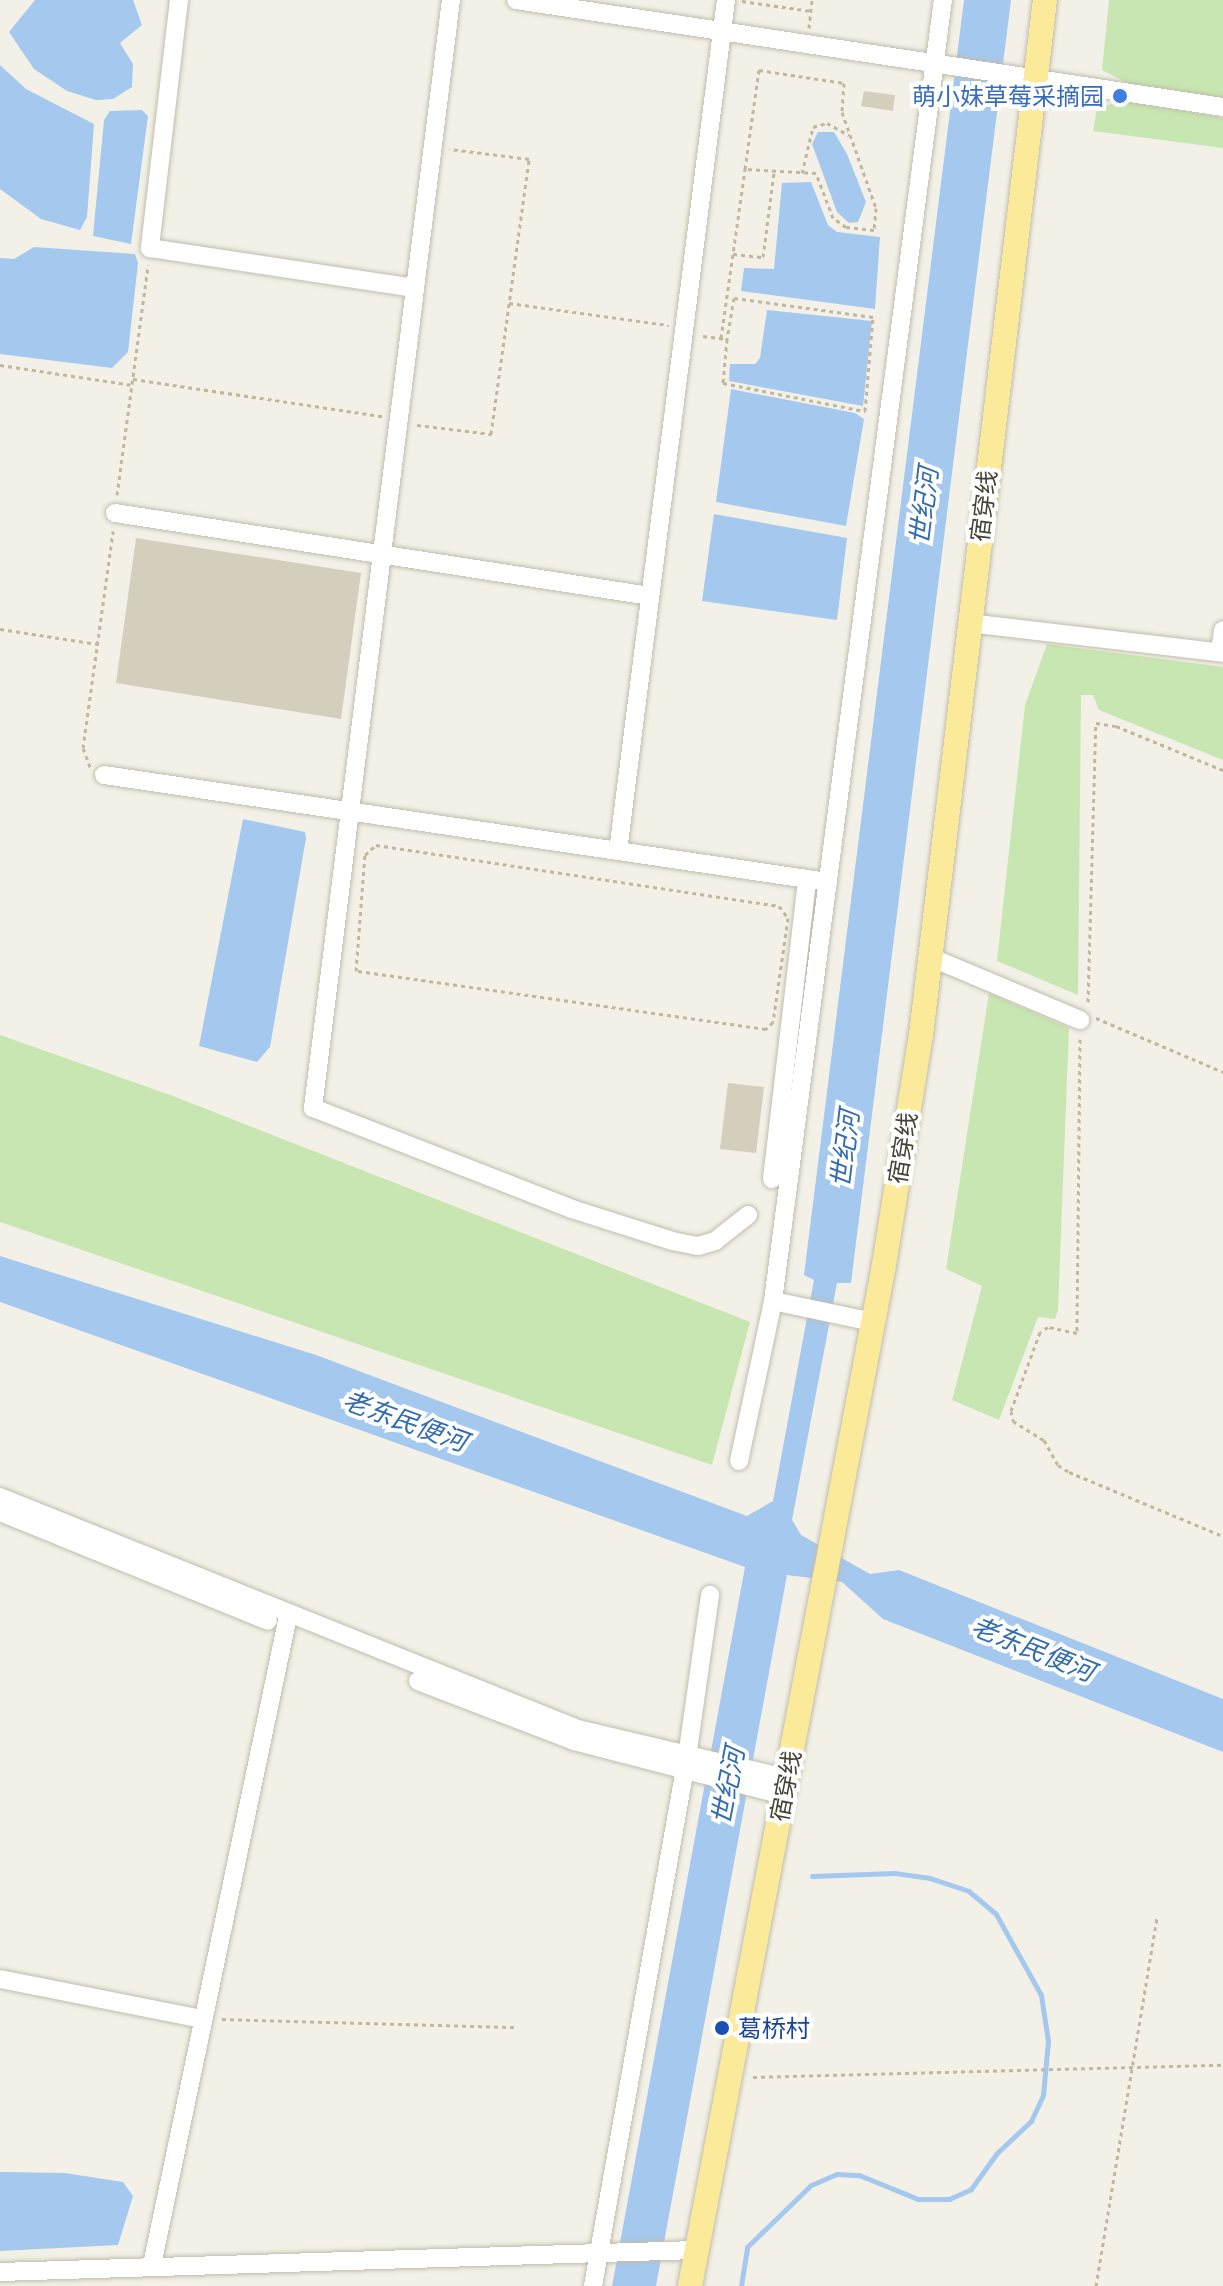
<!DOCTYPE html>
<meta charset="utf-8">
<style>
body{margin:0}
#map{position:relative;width:1223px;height:2286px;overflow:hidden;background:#f3f1e7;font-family:"Noto Sans","Noto Sans SC",sans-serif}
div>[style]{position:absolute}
.green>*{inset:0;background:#c8e6b1}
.water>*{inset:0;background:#a5c8ee}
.stream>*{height:5px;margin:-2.5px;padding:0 2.5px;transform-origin:2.5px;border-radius:2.5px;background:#a5c8ee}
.building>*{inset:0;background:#d4cebd}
.path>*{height:3px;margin-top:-1.5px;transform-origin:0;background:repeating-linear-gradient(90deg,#c0b79c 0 4px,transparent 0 8px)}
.roads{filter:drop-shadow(0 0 2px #c1bdad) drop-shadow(0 0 2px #c1bdad)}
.minor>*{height:18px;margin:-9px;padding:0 9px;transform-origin:9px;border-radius:9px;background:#fff}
.major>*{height:24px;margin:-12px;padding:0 12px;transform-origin:12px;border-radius:12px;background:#fbea99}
.dots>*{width:22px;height:22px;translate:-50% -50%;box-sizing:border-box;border:4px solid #fff;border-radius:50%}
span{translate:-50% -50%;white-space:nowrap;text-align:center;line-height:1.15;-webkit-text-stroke:8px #fff;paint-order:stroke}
.shop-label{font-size:24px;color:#366cbe}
.right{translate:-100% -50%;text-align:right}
.street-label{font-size:24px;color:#464236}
.transit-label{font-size:24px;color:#164399}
.left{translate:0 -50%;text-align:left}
.water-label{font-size:26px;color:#326caf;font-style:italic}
</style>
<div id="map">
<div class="green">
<i style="clip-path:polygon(1109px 0,1223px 0,1223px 98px,1129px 84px,1102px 70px)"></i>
<i style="clip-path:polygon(1126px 100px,1223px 118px,1223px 148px,1093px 131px,1097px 108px)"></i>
<i style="clip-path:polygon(1047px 644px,1223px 667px,1223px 760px,1099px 710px,1093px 695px,1081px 695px,1078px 995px,997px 961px,1025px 705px)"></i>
<i style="clip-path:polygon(989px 993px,1069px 1028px,1058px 1310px,1055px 1319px,1038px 1317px,999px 1420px,952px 1400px,982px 1286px,946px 1269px)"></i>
<i style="clip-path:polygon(0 1035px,173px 1096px,750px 1322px,712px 1465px,0 1222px)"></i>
</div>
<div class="water">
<i style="clip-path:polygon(35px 0,133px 0,142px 25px,120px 43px,133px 64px,132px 87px,113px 99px,96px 100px,67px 91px,34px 69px,9px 32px)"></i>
<i style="clip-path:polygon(964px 0,1011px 0,851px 1283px,837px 1283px,792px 1520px,801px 1535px,870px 1574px,899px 1570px,1223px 1699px,1223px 1752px,883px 1619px,842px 1582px,787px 1575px,656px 2286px,612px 2286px,745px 1567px,0 1302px,0 1256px,316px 1355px,747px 1516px,773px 1501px,814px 1280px,804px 1275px)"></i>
<i style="clip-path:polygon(0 65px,26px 89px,94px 124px,87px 217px,80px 230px,41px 219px,0 189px)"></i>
<i style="clip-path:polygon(110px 111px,142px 110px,148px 116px,131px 244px,93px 236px,104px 120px)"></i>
<i style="clip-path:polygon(818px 132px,834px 132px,847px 154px,866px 202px,858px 222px,849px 223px,837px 212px,812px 144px)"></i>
<i style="clip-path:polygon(811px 182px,828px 225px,837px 232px,880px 237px,875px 309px,741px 291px,744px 268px,774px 269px,782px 183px)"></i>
<i style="clip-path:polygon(34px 247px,135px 254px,138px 263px,128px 352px,112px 368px,0 354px,0 258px,14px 259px)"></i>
<i style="clip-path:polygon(767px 310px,872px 321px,863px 406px,729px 381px,730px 364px,755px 364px,760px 358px)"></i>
<i style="clip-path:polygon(731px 389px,855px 413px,864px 419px,846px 526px,716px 502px)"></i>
<i style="clip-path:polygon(714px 514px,847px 538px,837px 620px,702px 601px)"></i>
<i style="clip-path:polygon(243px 819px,305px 832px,306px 838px,270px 1047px,257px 1062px,199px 1046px)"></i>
<i style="clip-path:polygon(0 2172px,65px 2173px,123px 2182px,133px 2196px,118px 2245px,0 2251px)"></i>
</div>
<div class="stream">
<i style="left:741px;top:2286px;width:39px;rotate:-81deg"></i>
<i style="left:747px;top:2247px;width:89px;rotate:-44.1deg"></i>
<i style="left:811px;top:2185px;width:28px;rotate:-23deg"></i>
<i style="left:837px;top:2174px;width:22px;rotate:3deg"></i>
<i style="left:859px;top:2175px;width:64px;rotate:22.1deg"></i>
<i style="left:918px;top:2199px;width:31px"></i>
<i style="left:949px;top:2199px;width:24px;rotate:-24deg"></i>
<i style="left:971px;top:2189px;width:44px;rotate:-54.2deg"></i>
<i style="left:997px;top:2153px;width:47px;rotate:-43.3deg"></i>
<i style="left:1031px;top:2121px;width:29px;rotate:-65deg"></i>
<i style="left:1043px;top:2095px;width:54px;rotate:-84.7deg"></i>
<i style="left:1048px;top:2041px;width:47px;rotate:-98.7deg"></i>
<i style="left:1041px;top:1995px;width:93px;rotate:-119.1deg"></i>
<i style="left:996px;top:1914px;width:35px;rotate:-140deg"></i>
<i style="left:969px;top:1891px;width:41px;rotate:-161.6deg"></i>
<i style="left:930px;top:1878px;width:35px;rotate:-172deg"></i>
<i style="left:895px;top:1873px;width:83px;rotate:177.9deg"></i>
</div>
<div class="building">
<i style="clip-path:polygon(864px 91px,895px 95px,893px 111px,861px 106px)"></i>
<i style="clip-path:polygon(136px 538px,361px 573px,341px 719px,116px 683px)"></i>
<i style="clip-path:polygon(728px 1083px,764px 1087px,756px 1153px,720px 1149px)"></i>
</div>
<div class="path">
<i style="left:742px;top:1px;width:70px;rotate:8.2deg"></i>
<i style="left:809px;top:28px;width:28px;rotate:-84deg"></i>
<i style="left:802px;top:173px;width:47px;rotate:-76.6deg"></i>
<i style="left:813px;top:127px;width:15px;rotate:-16deg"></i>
<i style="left:827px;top:123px;width:25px;rotate:29deg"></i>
<i style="left:733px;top:254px;width:30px;rotate:6deg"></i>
<i style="left:763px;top:257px;width:86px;rotate:-82.6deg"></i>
<i style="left:509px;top:303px;width:161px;rotate:7.9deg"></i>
<i style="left:703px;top:336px;width:24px;rotate:7deg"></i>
<i style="left:727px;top:339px;width:44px;rotate:95.2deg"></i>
<i style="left:723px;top:383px;width:145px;rotate:11.2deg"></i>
<i style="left:865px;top:411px;width:94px;rotate:-85.1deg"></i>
<i style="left:873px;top:317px;width:140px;rotate:-172.2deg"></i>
<i style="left:734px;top:298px;width:42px;rotate:99.7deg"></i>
<i style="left:721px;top:338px;width:171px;rotate:-81.9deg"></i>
<i style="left:745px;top:169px;width:100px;rotate:-82deg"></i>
<i style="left:759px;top:70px;width:86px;rotate:8.7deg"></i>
<i style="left:844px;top:83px;width:29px;rotate:94deg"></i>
<i style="left:842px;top:112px;width:102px;rotate:70.5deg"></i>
<i style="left:876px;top:208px;width:22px;rotate:95deg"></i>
<i style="left:874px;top:230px;width:28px;rotate:-174deg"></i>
<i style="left:846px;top:227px;width:16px;rotate:-145deg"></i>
<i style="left:833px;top:218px;width:48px;rotate:-110.7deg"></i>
<i style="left:816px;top:173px;width:71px;rotate:-176.8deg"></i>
<i style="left:0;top:365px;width:134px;rotate:8.6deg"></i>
<i style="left:133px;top:379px;width:252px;rotate:8.5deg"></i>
<i style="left:417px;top:425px;width:75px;rotate:6.9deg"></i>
<i style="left:491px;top:434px;width:278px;rotate:-82.1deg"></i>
<i style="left:529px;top:159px;width:80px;rotate:-172.8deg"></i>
<i style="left:117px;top:495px;width:232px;rotate:-82.3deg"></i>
<i style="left:0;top:629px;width:99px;rotate:8.7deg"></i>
<i style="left:90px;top:767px;width:20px;rotate:-110deg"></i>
<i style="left:83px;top:748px;width:219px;rotate:-82.1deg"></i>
<i style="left:376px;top:845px;width:408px;rotate:8.6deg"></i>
<i style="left:779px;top:906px;width:15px;rotate:53deg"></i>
<i style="left:788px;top:918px;width:105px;rotate:98.2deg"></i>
<i style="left:773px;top:1022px;width:10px;rotate:135deg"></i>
<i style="left:766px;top:1029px;width:414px;rotate:-171.9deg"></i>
<i style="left:356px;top:971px;width:116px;rotate:-85.6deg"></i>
<i style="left:365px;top:855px;width:15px;rotate:-42deg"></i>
<i style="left:1088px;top:1002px;width:279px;rotate:-88.4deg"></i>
<i style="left:1096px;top:723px;width:20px;rotate:9deg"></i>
<i style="left:1116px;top:726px;width:116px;rotate:22.4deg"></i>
<i style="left:1096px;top:1018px;width:138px;rotate:23deg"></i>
<i style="left:1080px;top:1039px;width:294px;rotate:90.6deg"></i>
<i style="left:1077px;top:1333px;width:30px;rotate:-168deg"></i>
<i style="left:1048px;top:1327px;width:9px;rotate:148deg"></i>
<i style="left:1040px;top:1332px;width:84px;rotate:110.2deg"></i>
<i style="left:1011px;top:1411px;width:10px;rotate:79deg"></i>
<i style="left:1013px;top:1421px;width:36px;rotate:32deg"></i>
<i style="left:1044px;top:1440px;width:29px;rotate:61deg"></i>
<i style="left:1058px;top:1465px;width:13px;rotate:32deg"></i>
<i style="left:1069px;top:1472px;width:167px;rotate:22.6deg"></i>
<i style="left:222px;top:2019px;width:295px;rotate:1.6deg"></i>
<i style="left:753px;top:2077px;width:470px;rotate:-1.5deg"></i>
<i style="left:1096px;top:2286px;width:375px;rotate:-80.6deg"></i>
</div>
<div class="roads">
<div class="minor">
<i style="left:179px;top:0;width:250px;rotate:96.7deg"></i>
<i style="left:150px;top:248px;width:267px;rotate:8.6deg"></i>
<i style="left:451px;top:0;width:1117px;rotate:97.1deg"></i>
<i style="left:313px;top:1108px;width:278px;rotate:21.3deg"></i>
<i style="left:572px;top:1209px;width:105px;rotate:17.7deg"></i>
<i style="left:672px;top:1241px;width:26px;rotate:11deg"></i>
<i style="left:698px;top:1246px;width:18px;rotate:-16deg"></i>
<i style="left:715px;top:1241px;width:42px;rotate:-38.2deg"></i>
<i style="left:516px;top:0;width:715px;rotate:8.61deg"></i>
<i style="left:115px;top:513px;width:541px;rotate:8.82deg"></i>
<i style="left:969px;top:623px;width:256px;rotate:6.7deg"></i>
<i style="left:1220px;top:652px;width:22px;rotate:-82deg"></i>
<i style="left:104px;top:775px;width:732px;rotate:8.41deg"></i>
<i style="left:618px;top:851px;width:858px;rotate:-82.77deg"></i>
<i style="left:930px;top:957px;width:163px;rotate:22.8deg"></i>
<i style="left:772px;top:1179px;width:302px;rotate:-83.3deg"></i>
<i style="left:773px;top:1301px;width:102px;rotate:11.9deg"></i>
<i style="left:739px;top:1461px;width:164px;rotate:-78deg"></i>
<i style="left:773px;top:1301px;width:1312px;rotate:-82.56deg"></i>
<i style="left:0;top:1497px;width:623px;rotate:21.87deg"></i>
<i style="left:578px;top:1729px;width:214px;rotate:13.3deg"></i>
<i style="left:0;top:1512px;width:289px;rotate:22.1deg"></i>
<i style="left:418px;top:1681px;width:167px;rotate:21deg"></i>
<i style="left:574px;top:1741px;width:216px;rotate:14.5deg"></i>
<i style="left:0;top:1979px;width:206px;rotate:11.2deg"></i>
<i style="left:152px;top:2265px;width:663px;rotate:-78.16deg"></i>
<i style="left:0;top:2272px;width:696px;rotate:-1.81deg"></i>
<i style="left:593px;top:2286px;width:537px;rotate:-79.92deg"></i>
<i style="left:687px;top:1757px;width:164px;rotate:-81.9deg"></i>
</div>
<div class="major">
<i style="left:690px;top:2286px;width:1039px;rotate:-79.24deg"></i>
<i style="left:884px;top:1265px;width:233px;rotate:-80.9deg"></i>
<i style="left:921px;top:1035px;width:1042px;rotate:-83.17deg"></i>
</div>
</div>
<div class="dots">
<i style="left:1120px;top:96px;background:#3f7fe0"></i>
<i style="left:722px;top:2028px;background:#1a4fb4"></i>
</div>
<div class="shop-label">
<span class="right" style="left:1104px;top:96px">萌小妹草莓采摘园</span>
</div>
<div class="street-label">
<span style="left:983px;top:506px;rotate:-83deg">宿穿线</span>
<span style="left:902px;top:1148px;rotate:-81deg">宿穿线</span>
<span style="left:785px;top:1786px;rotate:-79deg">宿穿线</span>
</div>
<div class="transit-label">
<span class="left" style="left:738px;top:2028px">葛桥村</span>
</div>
<div class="water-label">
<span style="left:924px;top:506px;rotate:-83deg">世纪河</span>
<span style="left:845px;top:1149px;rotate:-83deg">世纪河</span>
<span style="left:405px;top:1421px;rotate:20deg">老东民便河</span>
<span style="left:1033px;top:1649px;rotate:22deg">老东民便河</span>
<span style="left:728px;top:1786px;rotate:-79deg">世纪河</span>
</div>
</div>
